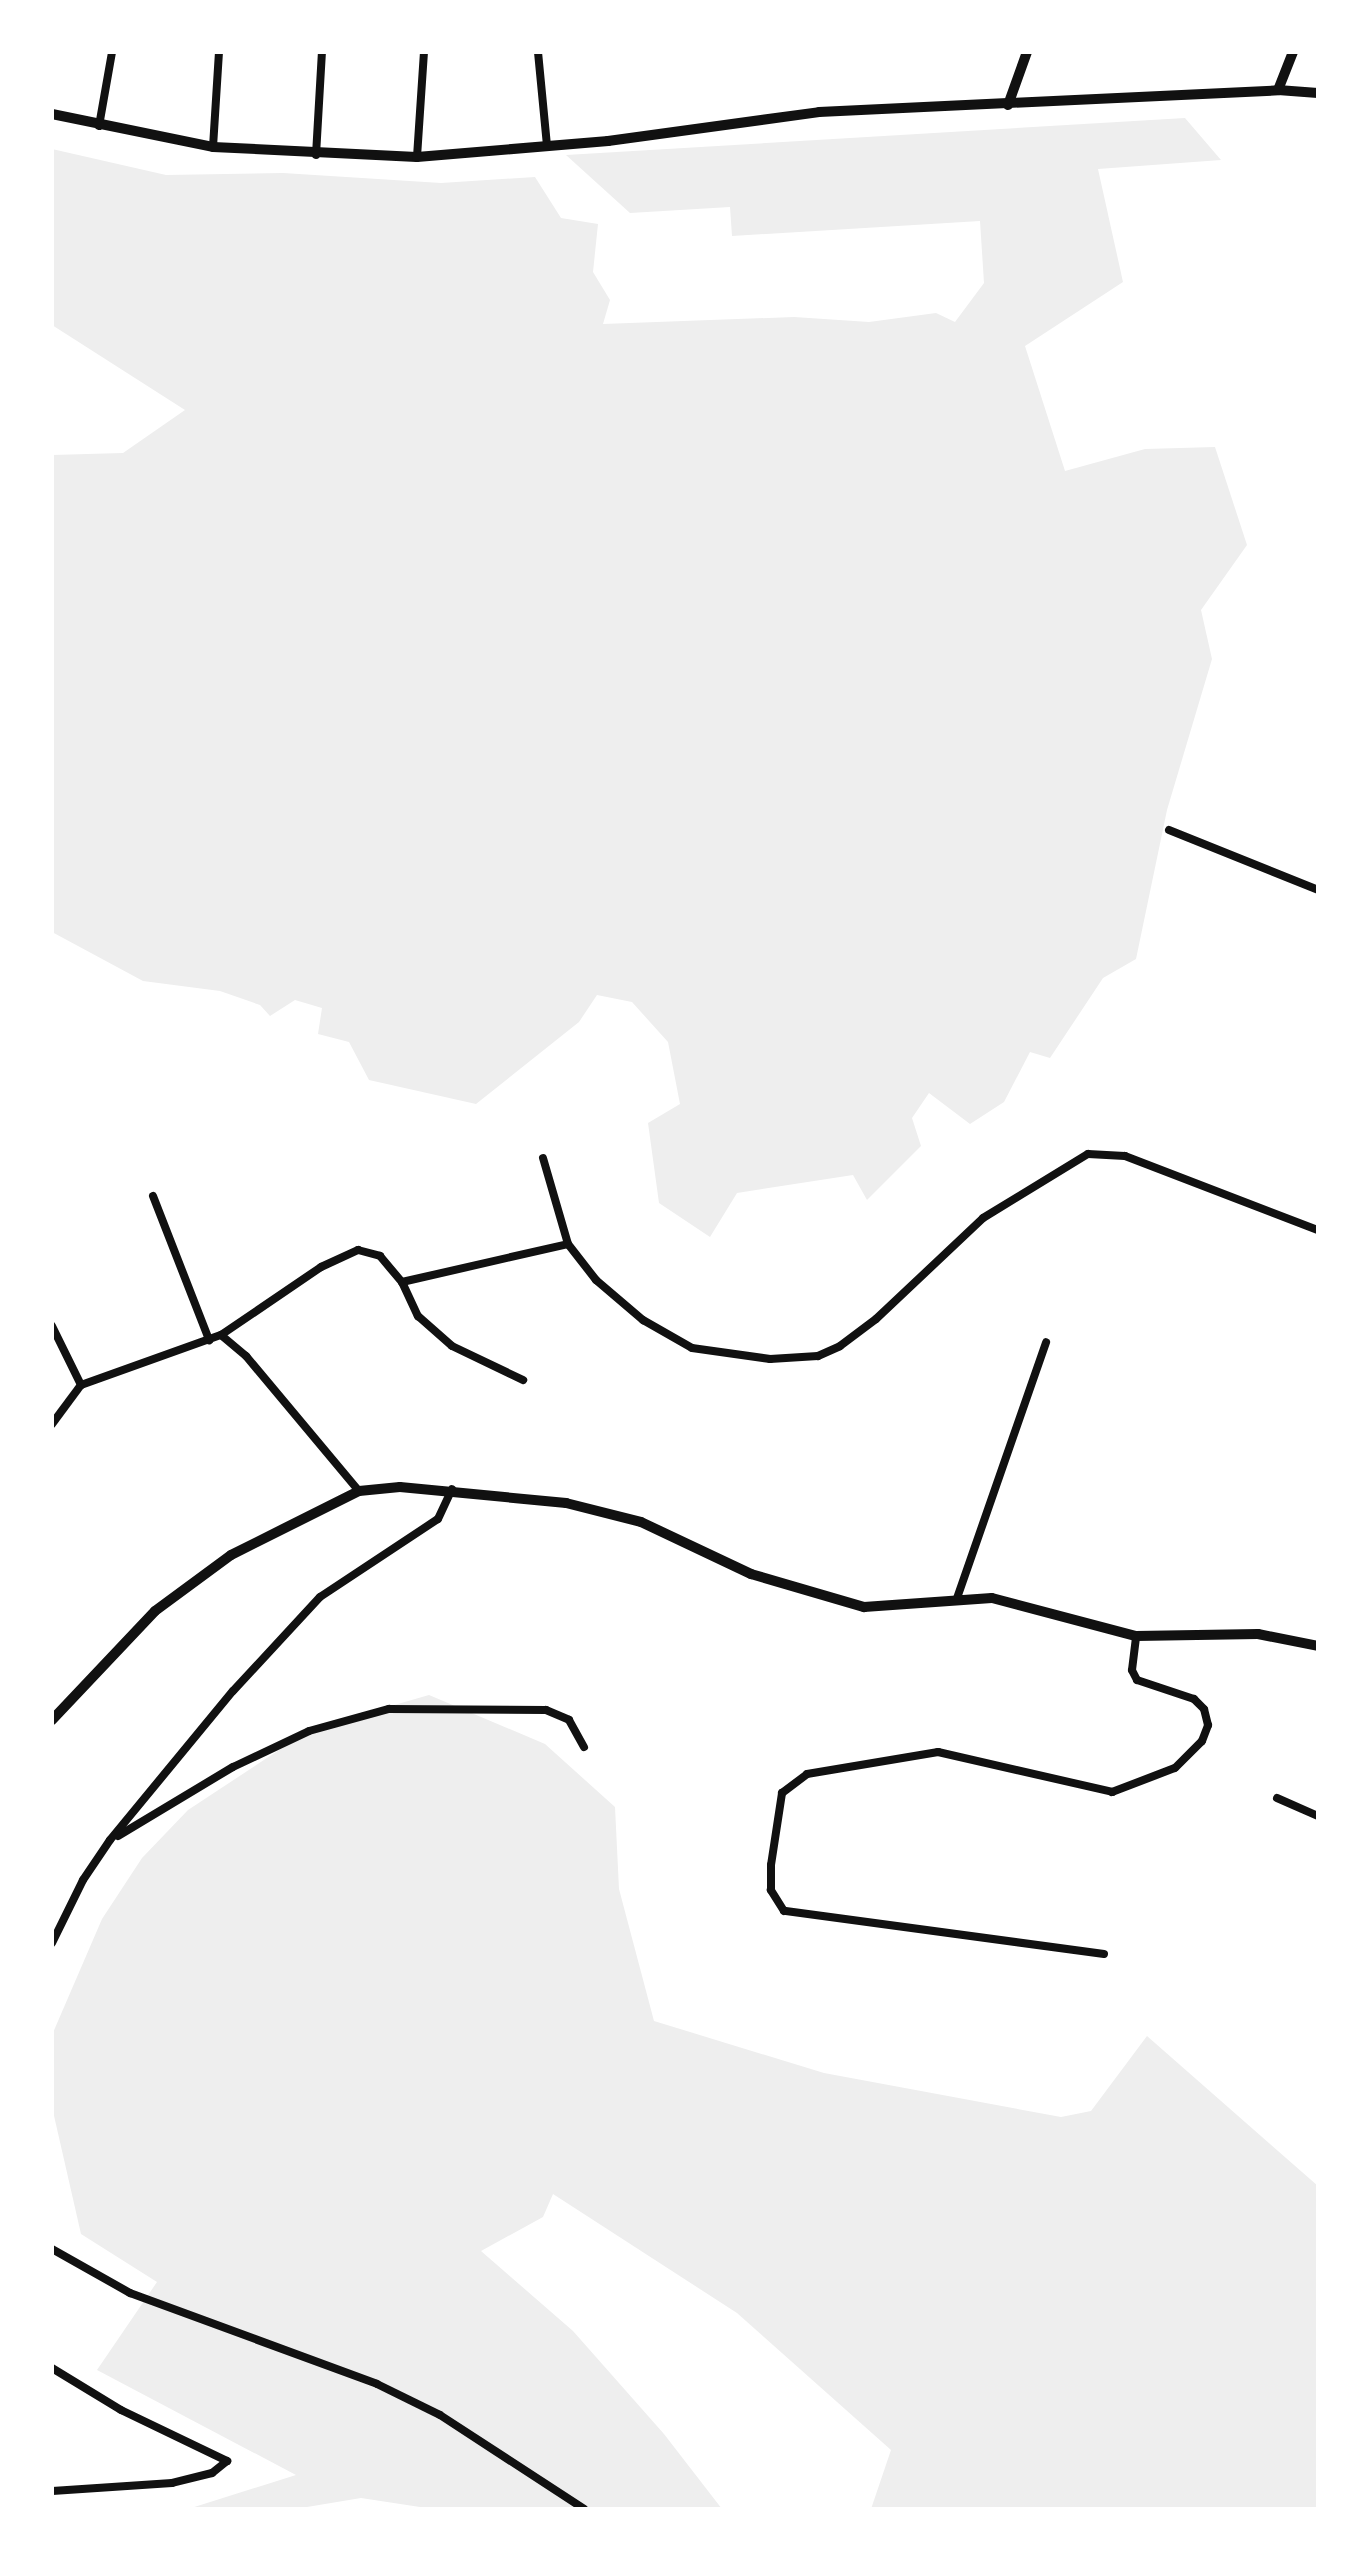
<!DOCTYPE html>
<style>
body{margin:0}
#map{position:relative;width:1370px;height:2561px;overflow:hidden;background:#fff;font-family:Jost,sans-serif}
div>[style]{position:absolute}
.green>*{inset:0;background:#eee}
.minor>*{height:8px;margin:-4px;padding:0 4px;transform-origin:4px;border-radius:4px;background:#111}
.tertiary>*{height:10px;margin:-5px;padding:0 5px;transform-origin:5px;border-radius:5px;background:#111}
span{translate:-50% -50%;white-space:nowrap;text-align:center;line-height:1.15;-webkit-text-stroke:6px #fff;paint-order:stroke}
.frame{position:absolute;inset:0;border:54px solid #fff;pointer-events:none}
</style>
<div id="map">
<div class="green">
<i style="clip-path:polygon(1185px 118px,1221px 160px,1098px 169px,1123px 282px,1025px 346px,1065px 471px,1145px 449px,1215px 447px,1247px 545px,1201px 610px,1212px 659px,1167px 810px,1136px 959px,1103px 978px,1050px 1058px,1030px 1052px,1004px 1102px,970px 1124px,929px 1093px,912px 1118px,921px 1146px,867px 1200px,853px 1175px,737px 1193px,710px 1237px,659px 1203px,648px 1123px,680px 1104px,668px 1042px,632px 1002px,597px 995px,579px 1022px,476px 1104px,369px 1080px,349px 1042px,318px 1034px,322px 1008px,295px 1000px,270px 1016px,260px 1005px,220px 991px,143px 981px,52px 932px,52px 455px,123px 453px,185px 410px,52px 325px,52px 149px,166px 175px,283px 173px,441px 183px,535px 177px,561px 218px,598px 224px,593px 272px,610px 300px,603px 324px,794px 317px,869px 322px,936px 313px,955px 322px,984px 283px,980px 221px,732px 236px,730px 207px,630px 213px,566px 155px)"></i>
<i style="clip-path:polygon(429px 1695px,545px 1744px,615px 1807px,619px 1889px,654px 2021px,824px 2073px,1061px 2117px,1091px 2111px,1147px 2036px,1318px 2186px,1318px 2509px,871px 2509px,891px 2450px,737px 2313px,553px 2194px,543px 2217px,481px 2251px,573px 2331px,664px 2434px,722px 2509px,433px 2509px,361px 2498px,295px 2509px,188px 2509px,296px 2475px,97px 2370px,157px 2282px,81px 2234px,52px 2107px,52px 2035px,102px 1919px,142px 1858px,188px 1810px,311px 1729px)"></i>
</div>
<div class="minor">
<i style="left:538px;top:52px;width:94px;rotate:84.5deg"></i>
<i style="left:99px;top:126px;width:75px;rotate:-80deg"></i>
<i style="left:213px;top:147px;width:95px;rotate:-86.4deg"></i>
<i style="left:316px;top:155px;width:103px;rotate:-86.7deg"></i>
<i style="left:417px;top:157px;width:105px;rotate:-86.2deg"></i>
<i style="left:1169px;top:830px;width:161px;rotate:21.9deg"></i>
<i style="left:543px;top:1158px;width:90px;rotate:73.8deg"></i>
<i style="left:568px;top:1244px;width:46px;rotate:52.1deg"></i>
<i style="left:596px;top:1280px;width:62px;rotate:40.4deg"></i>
<i style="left:643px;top:1320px;width:56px;rotate:29.7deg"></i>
<i style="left:692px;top:1348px;width:79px;rotate:8deg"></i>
<i style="left:770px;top:1359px;width:48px;rotate:-3.6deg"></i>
<i style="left:818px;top:1356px;width:24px;rotate:-24deg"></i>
<i style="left:840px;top:1346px;width:45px;rotate:-36.9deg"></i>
<i style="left:876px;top:1319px;width:147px;rotate:-43.3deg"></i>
<i style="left:983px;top:1218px;width:123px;rotate:-31.4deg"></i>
<i style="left:1088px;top:1154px;width:37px;rotate:3deg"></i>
<i style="left:1125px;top:1156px;width:207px;rotate:21deg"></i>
<i style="left:153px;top:1196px;width:155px;rotate:68.7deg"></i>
<i style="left:402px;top:1282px;width:170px;rotate:-12.9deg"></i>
<i style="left:52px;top:1326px;width:66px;rotate:63.8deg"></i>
<i style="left:221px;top:1335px;width:33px;rotate:40deg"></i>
<i style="left:246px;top:1356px;width:176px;rotate:50.1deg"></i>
<i style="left:52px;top:1424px;width:49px;rotate:-53.4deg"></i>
<i style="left:81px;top:1385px;width:149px;rotate:-19.7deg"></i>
<i style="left:221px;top:1335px;width:121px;rotate:-34.2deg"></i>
<i style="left:321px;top:1267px;width:41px;rotate:-24.7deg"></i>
<i style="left:358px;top:1250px;width:23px;rotate:15deg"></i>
<i style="left:380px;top:1256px;width:34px;rotate:50deg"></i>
<i style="left:402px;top:1282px;width:38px;rotate:65deg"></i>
<i style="left:418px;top:1316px;width:45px;rotate:41.4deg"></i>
<i style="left:452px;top:1346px;width:79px;rotate:25.6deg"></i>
<i style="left:956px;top:1601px;width:274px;rotate:-70.8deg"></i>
<i style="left:1277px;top:1798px;width:45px;rotate:23.7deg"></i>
<i style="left:118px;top:1836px;width:134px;rotate:-31deg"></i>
<i style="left:233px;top:1767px;width:84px;rotate:-25.3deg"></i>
<i style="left:309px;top:1731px;width:83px;rotate:-15.4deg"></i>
<i style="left:389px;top:1709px;width:157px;rotate:0.4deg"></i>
<i style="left:546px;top:1710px;width:25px;rotate:23deg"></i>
<i style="left:569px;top:1720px;width:31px;rotate:61deg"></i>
<i style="left:52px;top:1943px;width:70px;rotate:-63.8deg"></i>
<i style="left:83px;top:1880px;width:48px;rotate:-56deg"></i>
<i style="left:110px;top:1840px;width:193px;rotate:-50.5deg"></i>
<i style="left:233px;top:1691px;width:128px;rotate:-47.2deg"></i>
<i style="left:320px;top:1597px;width:141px;rotate:-33.5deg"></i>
<i style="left:438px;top:1519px;width:33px;rotate:-65deg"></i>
<i style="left:1104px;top:1954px;width:323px;rotate:-172.3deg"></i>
<i style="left:784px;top:1911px;width:25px;rotate:-122deg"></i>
<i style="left:771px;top:1890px;width:25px;rotate:-90deg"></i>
<i style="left:771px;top:1865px;width:73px;rotate:-81.3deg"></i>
<i style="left:782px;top:1793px;width:31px;rotate:-37deg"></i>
<i style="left:807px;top:1774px;width:133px;rotate:-9.5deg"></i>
<i style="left:938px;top:1752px;width:179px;rotate:12.9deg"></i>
<i style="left:1112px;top:1792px;width:67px;rotate:-20.9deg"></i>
<i style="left:1175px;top:1768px;width:38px;rotate:-45deg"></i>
<i style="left:1202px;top:1741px;width:17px;rotate:-69deg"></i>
<i style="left:1208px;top:1725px;width:16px;rotate:-104deg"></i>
<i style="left:1204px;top:1709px;width:14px;rotate:-135deg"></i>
<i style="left:1194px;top:1699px;width:60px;rotate:-161.6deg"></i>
<i style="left:1137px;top:1680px;width:11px;rotate:-117deg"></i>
<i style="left:1132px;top:1670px;width:34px;rotate:-83deg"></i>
<i style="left:52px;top:2249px;width:90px;rotate:29.4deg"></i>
<i style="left:130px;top:2293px;width:263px;rotate:20.2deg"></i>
<i style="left:377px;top:2384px;width:70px;rotate:26.2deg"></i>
<i style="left:440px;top:2415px;width:172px;rotate:33.1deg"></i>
<i style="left:52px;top:2368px;width:81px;rotate:31.3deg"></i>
<i style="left:121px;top:2410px;width:118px;rotate:25.7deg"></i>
<i style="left:227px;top:2461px;width:19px;rotate:141deg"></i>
<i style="left:212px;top:2473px;width:41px;rotate:166deg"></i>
<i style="left:172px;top:2483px;width:120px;rotate:176.2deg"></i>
</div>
<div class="tertiary">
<i style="left:1278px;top:90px;width:41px;rotate:-68.5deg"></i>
<i style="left:1008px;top:105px;width:56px;rotate:-70.3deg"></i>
<i style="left:52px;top:114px;width:164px;rotate:11.6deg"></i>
<i style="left:213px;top:147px;width:204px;rotate:2.8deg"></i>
<i style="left:417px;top:157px;width:192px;rotate:-4.8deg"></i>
<i style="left:608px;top:141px;width:213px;rotate:-7.8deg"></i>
<i style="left:819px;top:112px;width:460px;rotate:-2.7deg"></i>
<i style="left:1278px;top:90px;width:40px;rotate:4.3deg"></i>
<i style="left:52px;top:1720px;width:150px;rotate:-46.6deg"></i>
<i style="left:155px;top:1611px;width:94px;rotate:-36.4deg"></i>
<i style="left:231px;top:1555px;width:143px;rotate:-26.6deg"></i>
<i style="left:359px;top:1491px;width:41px;rotate:-5.6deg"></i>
<i style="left:400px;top:1487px;width:167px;rotate:5.5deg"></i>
<i style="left:566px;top:1503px;width:77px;rotate:14.2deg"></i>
<i style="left:641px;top:1522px;width:122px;rotate:25.3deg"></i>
<i style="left:751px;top:1574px;width:118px;rotate:16.3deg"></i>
<i style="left:864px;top:1607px;width:128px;rotate:-4deg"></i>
<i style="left:992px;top:1598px;width:149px;rotate:14.8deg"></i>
<i style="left:1136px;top:1636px;width:122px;rotate:-0.9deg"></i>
<i style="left:1258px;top:1634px;width:61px;rotate:11.3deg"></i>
</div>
<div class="frame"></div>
</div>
